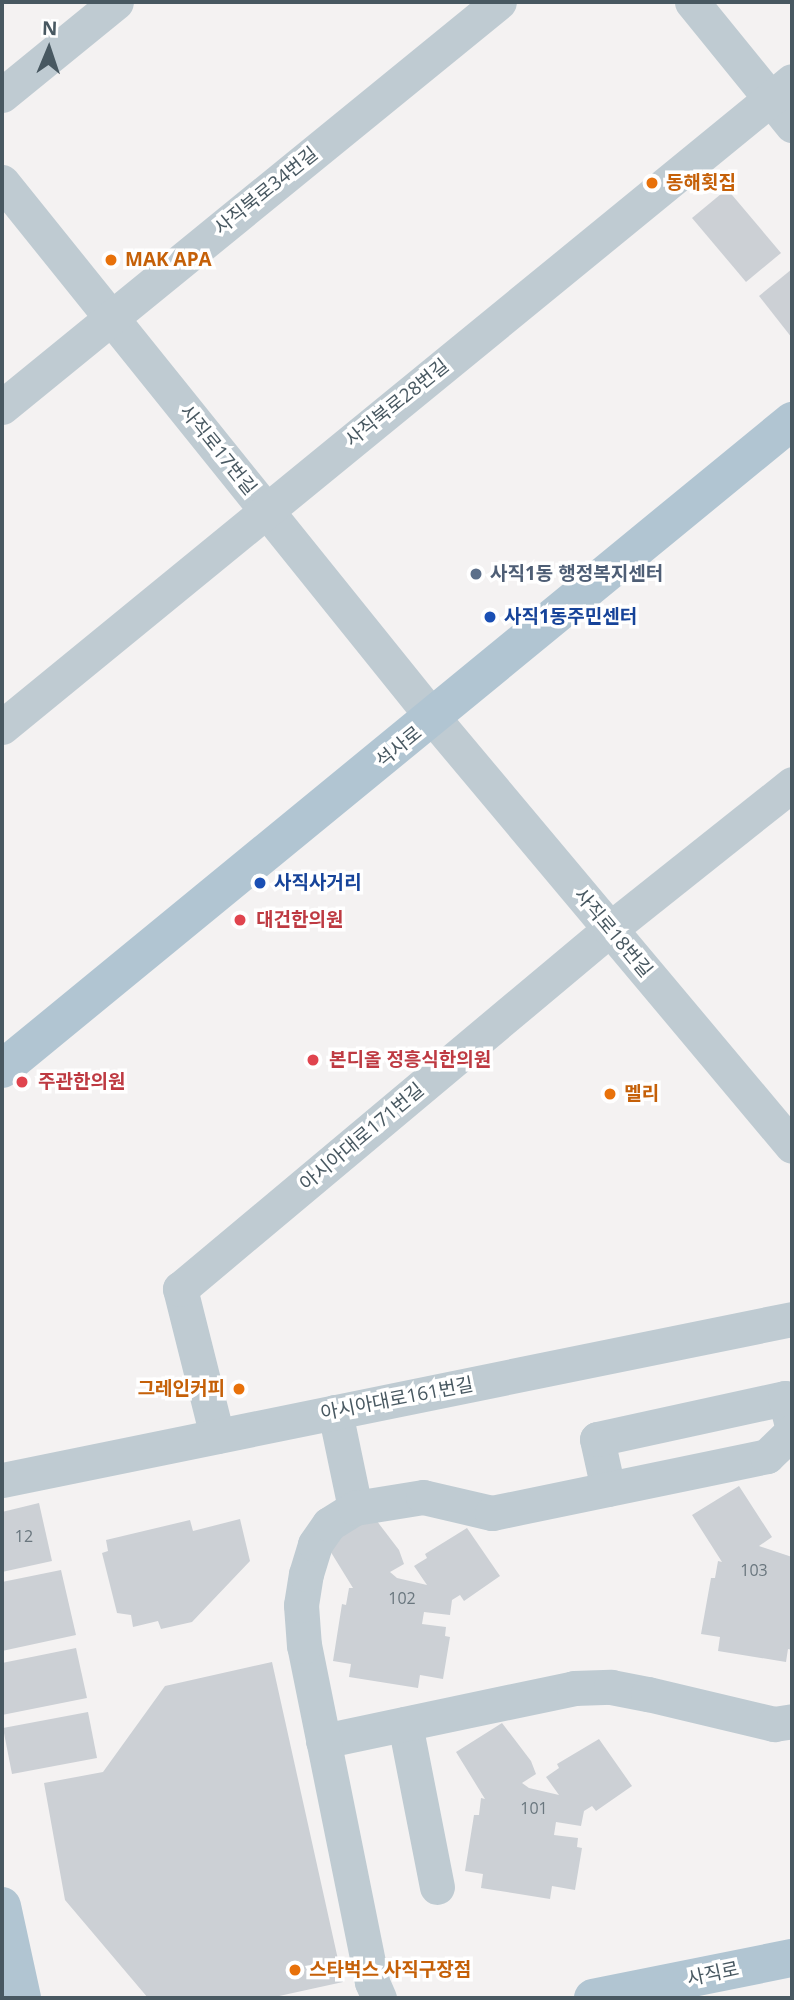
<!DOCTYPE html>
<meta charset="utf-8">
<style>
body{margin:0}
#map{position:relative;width:794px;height:2000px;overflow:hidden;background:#f4f2f2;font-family:"Open Sans","Noto Sans KR",sans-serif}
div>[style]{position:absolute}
.building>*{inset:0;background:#ccd0d5}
.minor>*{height:35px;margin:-17.5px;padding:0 17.5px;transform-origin:17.5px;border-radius:17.5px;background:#bfcbd2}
.major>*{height:38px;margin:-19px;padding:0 19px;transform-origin:19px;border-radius:19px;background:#b1c5d2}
.dots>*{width:19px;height:19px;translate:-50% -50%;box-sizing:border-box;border:4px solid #fff;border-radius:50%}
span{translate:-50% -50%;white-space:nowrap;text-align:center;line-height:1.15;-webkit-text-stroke:7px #fff;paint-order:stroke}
.number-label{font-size:16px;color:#69767e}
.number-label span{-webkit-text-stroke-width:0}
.food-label{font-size:19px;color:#c56008;font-weight:700}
.left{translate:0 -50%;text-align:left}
.right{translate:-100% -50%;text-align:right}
.street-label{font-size:19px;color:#485861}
.service-label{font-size:19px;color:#4e5e75;font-weight:700}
.transit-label{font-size:19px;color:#164399;font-weight:700}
.health-label{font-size:19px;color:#be3a42;font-weight:700}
.frame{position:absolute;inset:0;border:4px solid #485861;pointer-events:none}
.north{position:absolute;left:14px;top:14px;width:70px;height:70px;-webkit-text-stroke:5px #fff;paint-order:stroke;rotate:2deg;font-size:19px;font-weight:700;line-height:28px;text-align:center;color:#485861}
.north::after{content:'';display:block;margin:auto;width:24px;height:32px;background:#485861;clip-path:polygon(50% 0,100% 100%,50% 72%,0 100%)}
</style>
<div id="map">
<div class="building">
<i style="clip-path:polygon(727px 189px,781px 253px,746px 282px,692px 218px)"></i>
<i style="clip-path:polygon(792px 269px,792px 338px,759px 296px)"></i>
<i style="clip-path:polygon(739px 1486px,772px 1537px,759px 1546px,792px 1557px,792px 1650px,788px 1649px,786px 1662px,718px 1651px,720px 1637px,701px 1634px,711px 1578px,715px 1578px,718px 1561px,722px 1562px,692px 1515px)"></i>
<i style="clip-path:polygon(39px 1503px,52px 1561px,2px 1572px,2px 1512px)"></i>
<i style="clip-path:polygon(370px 1512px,399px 1550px,404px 1564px,390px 1572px,397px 1578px,427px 1585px,414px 1566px,427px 1558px,425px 1554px,467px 1528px,500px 1576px,464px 1601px,460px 1595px,452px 1600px,450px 1615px,424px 1612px,422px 1624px,446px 1627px,445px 1636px,450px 1637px,443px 1679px,420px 1675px,418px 1688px,349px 1677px,351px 1664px,333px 1661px,342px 1604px,346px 1605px,349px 1588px,353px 1588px,324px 1541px)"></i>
<i style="clip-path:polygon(240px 1519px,250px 1561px,192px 1622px,161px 1629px,158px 1621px,133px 1627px,131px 1615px,117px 1613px,102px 1553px,108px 1551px,106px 1540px,190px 1520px,193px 1531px)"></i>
<i style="clip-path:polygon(61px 1570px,76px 1635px,2px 1651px,2px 1582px)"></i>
<i style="clip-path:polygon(76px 1648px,87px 1698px,2px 1715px,2px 1663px)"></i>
<i style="clip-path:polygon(272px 1662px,343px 1982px,270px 1998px,148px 1998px,65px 1900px,44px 1783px,103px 1772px,165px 1686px)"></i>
<i style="clip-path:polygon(88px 1712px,97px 1758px,12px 1774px,3px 1728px)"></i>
<i style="clip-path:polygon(502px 1723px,531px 1761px,536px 1774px,522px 1783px,529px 1788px,559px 1795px,546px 1777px,559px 1768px,557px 1764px,599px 1739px,632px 1786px,596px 1811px,592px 1806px,584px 1811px,581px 1826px,556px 1822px,554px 1835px,578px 1838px,577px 1847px,582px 1848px,575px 1890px,552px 1886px,550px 1899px,481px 1888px,483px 1874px,465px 1871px,474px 1815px,479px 1815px,481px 1798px,485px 1799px,456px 1752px)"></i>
</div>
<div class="minor">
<i style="left:692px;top:2px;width:159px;rotate:50.9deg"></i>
<i style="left:2px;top:95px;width:147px;rotate:-39.2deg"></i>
<i style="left:2px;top:182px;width:689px;rotate:51.18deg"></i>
<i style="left:434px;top:719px;width:557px;rotate:50.02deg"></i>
<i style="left:2px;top:407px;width:641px;rotate:-39.18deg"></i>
<i style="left:2px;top:727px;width:1020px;rotate:-39.27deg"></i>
<i style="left:335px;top:1412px;width:98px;rotate:78.2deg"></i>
<i style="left:217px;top:1436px;width:152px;rotate:-104.1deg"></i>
<i style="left:180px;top:1289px;width:561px;rotate:-39.94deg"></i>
<i style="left:610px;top:929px;width:233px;rotate:-38.5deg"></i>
<i style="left:2px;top:1480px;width:806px;rotate:-11.52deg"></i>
<i style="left:608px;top:1489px;width:51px;rotate:-102.4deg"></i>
<i style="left:597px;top:1439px;width:192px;rotate:-12.3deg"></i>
<i style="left:785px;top:1398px;width:29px;rotate:76deg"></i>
<i style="left:405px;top:1724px;width:166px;rotate:78.9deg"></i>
<i style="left:323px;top:1741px;width:257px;rotate:-11.9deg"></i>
<i style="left:574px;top:1688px;width:37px;rotate:-2deg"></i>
<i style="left:611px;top:1687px;width:38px;rotate:11deg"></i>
<i style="left:648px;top:1694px;width:130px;rotate:13.4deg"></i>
<i style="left:774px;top:1724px;width:18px;rotate:-9deg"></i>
<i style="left:379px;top:1998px;width:17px;rotate:-114deg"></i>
<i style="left:372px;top:1982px;width:343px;rotate:-101.4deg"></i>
<i style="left:304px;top:1646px;width:41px;rotate:-94.2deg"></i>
<i style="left:301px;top:1605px;width:31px;rotate:-81deg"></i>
<i style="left:306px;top:1574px;width:31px;rotate:-73deg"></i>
<i style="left:315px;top:1544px;width:24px;rotate:-55deg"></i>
<i style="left:329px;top:1524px;width:31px;rotate:-32deg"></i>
<i style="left:355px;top:1508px;width:69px;rotate:-9.2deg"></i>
<i style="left:423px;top:1497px;width:71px;rotate:13.1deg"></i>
<i style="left:492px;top:1513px;width:281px;rotate:-11.7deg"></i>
<i style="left:767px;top:1456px;width:35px;rotate:-44deg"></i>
</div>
<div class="major">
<i style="left:2px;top:1069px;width:1022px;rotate:-39.36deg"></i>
<i style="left:2px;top:1906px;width:94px;rotate:77.7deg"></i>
<i style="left:593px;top:1998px;width:203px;rotate:-11.4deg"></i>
</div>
<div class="dots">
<i style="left:652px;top:183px;background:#e8710a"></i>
<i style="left:111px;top:260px;background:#e8710a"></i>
<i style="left:476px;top:574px;background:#5c6f8a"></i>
<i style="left:490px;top:617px;background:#1a4fb4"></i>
<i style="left:260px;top:883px;background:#1a4fb4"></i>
<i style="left:240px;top:920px;background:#e0444e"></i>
<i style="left:313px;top:1060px;background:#e0444e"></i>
<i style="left:22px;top:1082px;background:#e0444e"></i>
<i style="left:610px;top:1094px;background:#e8710a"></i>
<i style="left:239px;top:1389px;background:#e8710a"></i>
<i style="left:295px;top:1970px;background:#e8710a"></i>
</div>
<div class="number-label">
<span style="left:24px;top:1536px">12</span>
<span style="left:754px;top:1570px">103</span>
<span style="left:402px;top:1598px">102</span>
<span style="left:534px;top:1808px">101</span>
</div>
<div class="food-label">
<span class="left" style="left:666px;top:183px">동해횟집</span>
<span class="left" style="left:125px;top:260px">MAK APA</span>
<span class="left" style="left:624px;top:1094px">멜리</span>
<span class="right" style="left:225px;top:1389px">그레인커피</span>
<span class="left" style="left:309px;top:1970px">스타벅스 사직구장점</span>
</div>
<div class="street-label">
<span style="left:266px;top:191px;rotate:-39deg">사직북로34번길</span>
<span style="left:397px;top:403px;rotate:-39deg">사직북로28번길</span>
<span style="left:218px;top:450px;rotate:51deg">사직로17번길</span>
<span style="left:399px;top:747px;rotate:-39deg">석사로</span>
<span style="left:613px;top:933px;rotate:50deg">사직로18번길</span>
<span style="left:362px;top:1137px;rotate:-40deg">아시아대로171번길</span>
<span style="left:397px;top:1399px;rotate:-11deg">아시아대로161번길</span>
<span style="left:713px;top:1974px;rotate:-12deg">사직로</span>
</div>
<div class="service-label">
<span class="left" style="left:490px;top:574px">사직1동 행정복지센터</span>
</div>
<div class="transit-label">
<span class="left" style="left:504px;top:617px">사직1동주민센터</span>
<span class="left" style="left:274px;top:883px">사직사거리</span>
</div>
<div class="health-label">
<span class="left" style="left:256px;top:920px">대건한의원</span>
<span class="left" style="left:329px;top:1060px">본디올 정흥식한의원</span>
<span class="left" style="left:38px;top:1082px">주관한의원</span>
</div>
<div class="frame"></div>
<div class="north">N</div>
</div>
